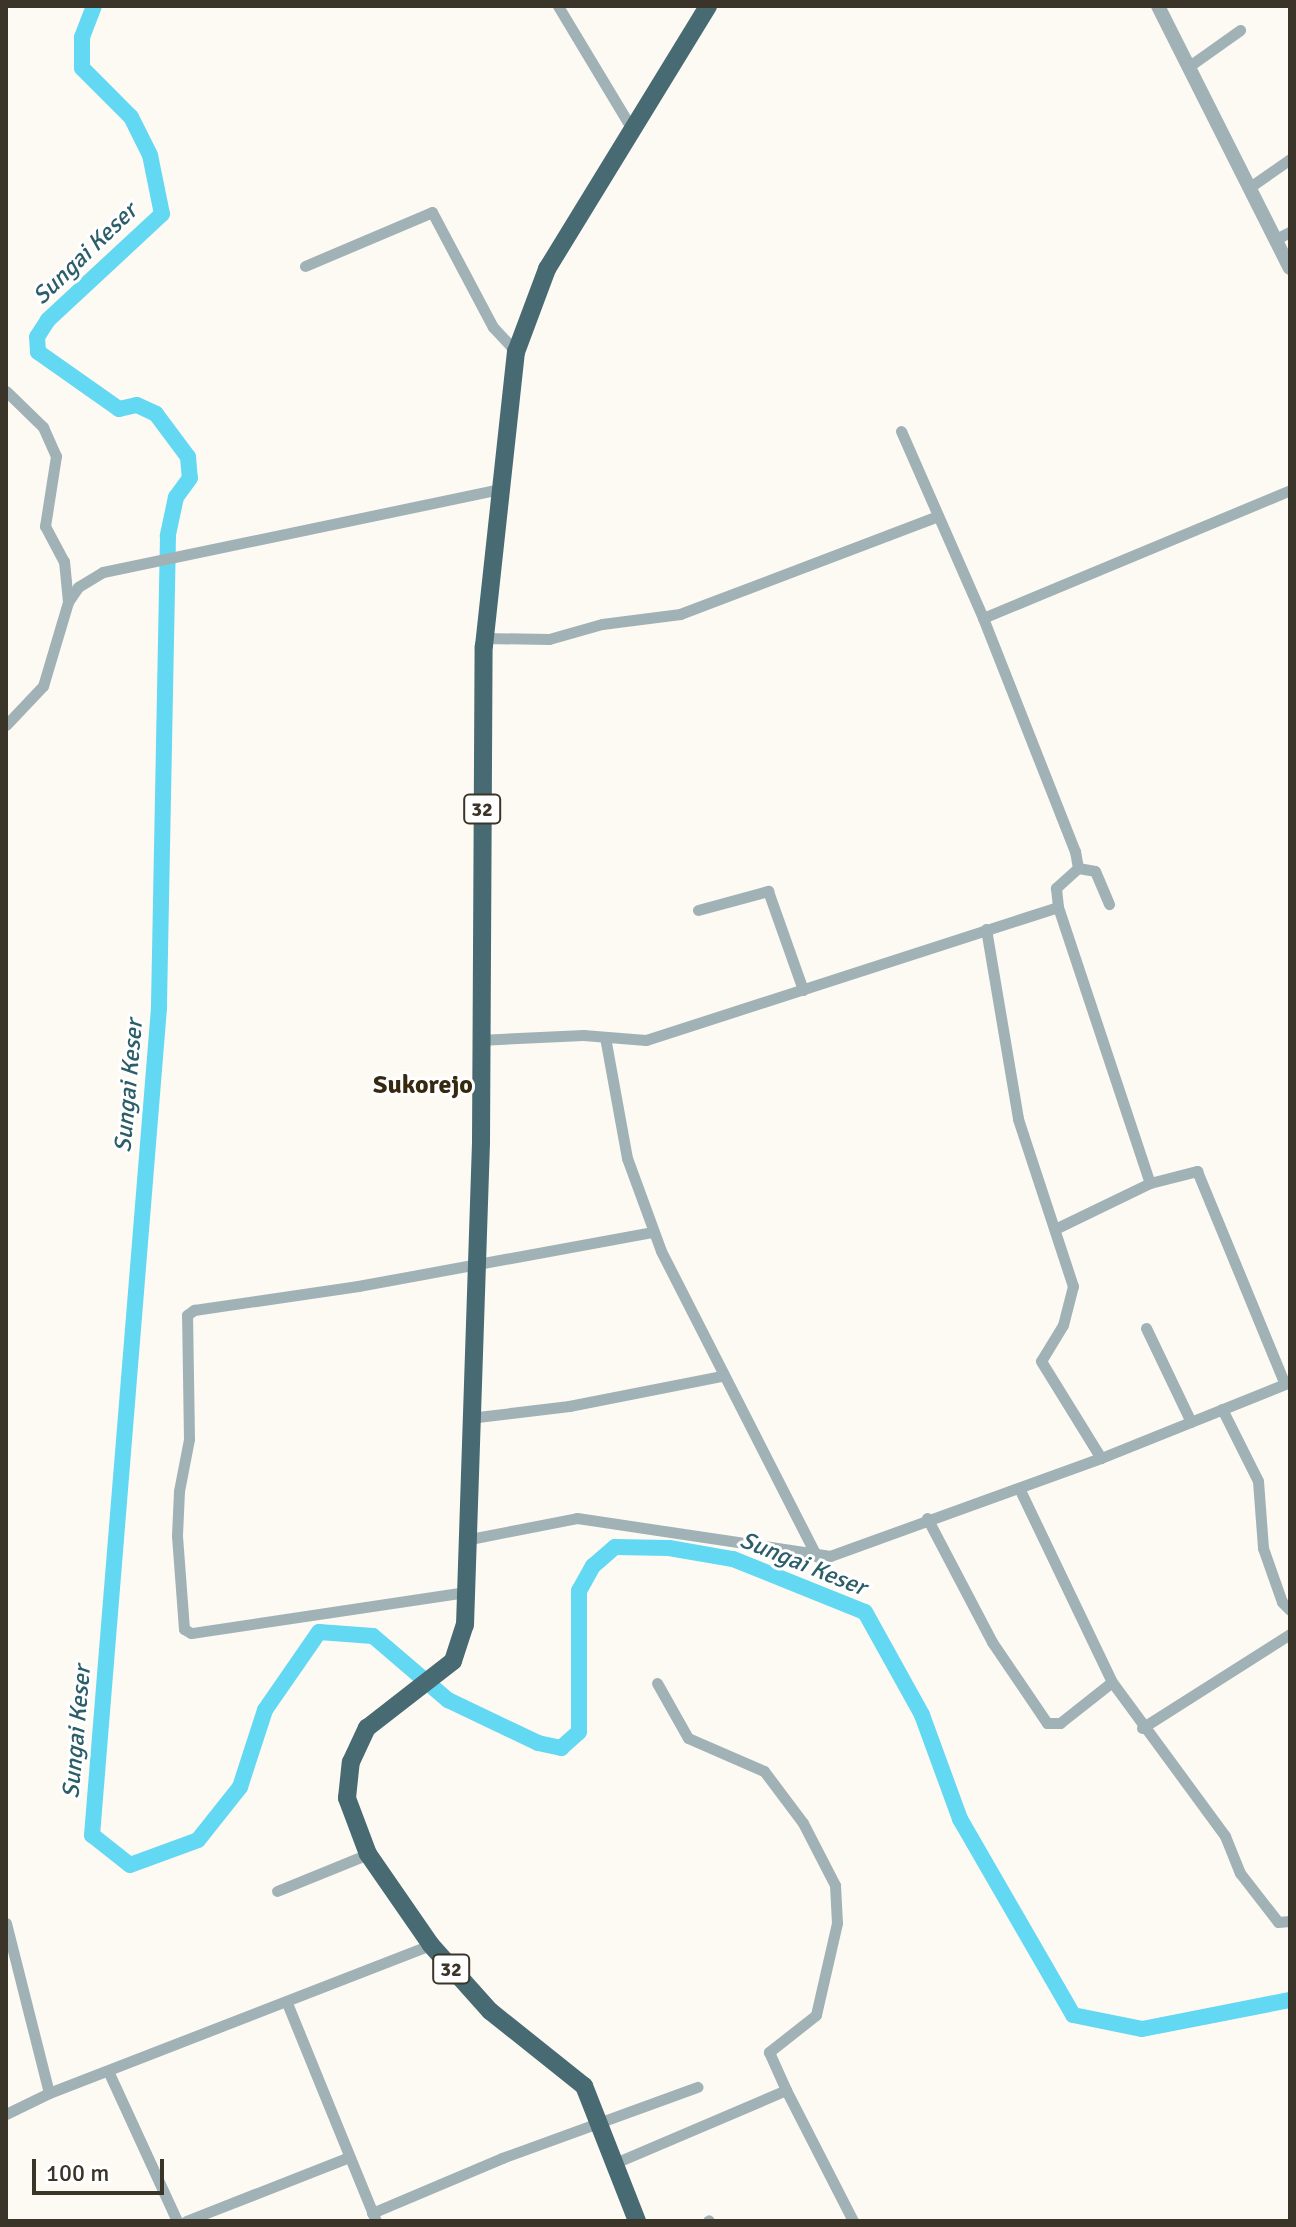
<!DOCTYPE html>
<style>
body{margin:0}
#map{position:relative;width:1296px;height:2227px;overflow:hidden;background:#fdfaf4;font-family:Signika,sans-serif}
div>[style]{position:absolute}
.river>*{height:16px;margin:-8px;padding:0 8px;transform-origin:8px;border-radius:8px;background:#63d8f3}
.minor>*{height:11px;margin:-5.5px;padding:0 5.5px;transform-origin:5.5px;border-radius:5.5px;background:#a1b2b6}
.tertiary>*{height:14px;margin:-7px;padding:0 7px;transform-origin:7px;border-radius:7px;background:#a1b2b6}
.trunk>*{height:18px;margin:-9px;padding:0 9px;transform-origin:9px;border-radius:9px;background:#486a72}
span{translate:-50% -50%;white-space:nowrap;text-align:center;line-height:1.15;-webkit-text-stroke:6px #fff;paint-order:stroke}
.shield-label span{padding:2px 6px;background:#fff;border:2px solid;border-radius:6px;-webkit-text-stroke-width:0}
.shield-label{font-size:20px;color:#3b3428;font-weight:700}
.water-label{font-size:24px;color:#2c5e6a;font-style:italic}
.quarter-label{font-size:26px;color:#37290f;font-weight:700}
.frame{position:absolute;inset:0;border:8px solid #3b3428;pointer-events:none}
.scale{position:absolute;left:32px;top:2159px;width:132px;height:36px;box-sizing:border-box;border:4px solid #3b3428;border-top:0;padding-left:10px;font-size:24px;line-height:28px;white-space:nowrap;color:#3b3428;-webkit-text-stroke:6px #fff;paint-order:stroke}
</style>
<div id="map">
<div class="river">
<i style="left:94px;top:6px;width:34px;rotate:111deg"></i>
<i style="left:82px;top:38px;width:30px;rotate:90deg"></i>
<i style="left:82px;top:68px;width:69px;rotate:45deg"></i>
<i style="left:131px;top:117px;width:42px;rotate:63.4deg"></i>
<i style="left:150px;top:155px;width:60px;rotate:78.5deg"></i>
<i style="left:162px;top:214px;width:156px;rotate:137.1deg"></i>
<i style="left:48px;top:320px;width:20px;rotate:123deg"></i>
<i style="left:37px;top:337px;width:15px;rotate:86deg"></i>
<i style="left:38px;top:352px;width:99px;rotate:35.1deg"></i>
<i style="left:119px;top:409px;width:18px;rotate:-13deg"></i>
<i style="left:137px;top:405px;width:21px;rotate:25deg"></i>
<i style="left:156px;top:414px;width:54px;rotate:53.3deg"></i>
<i style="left:188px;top:457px;width:21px;rotate:85deg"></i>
<i style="left:190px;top:478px;width:24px;rotate:126deg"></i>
<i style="left:176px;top:497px;width:40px;rotate:102deg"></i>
<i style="left:168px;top:536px;width:472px;rotate:91.1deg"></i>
<i style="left:159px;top:1008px;width:830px;rotate:94.63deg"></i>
<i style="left:92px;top:1835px;width:48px;rotate:38.3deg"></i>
<i style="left:130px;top:1865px;width:72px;rotate:-20.2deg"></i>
<i style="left:198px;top:1840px;width:68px;rotate:-51.6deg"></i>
<i style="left:240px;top:1787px;width:81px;rotate:-72deg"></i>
<i style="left:265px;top:1710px;width:95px;rotate:-55.3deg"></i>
<i style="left:319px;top:1632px;width:54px;rotate:4.2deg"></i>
<i style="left:373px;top:1636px;width:99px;rotate:40.5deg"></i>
<i style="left:448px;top:1700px;width:100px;rotate:25.5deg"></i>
<i style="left:538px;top:1743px;width:24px;rotate:12deg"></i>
<i style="left:561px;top:1748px;width:24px;rotate:-42deg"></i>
<i style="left:579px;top:1732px;width:141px;rotate:-90deg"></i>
<i style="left:579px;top:1591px;width:29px;rotate:-61deg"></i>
<i style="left:593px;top:1566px;width:29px;rotate:-41deg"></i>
<i style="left:615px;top:1547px;width:54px;rotate:1.1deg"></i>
<i style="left:669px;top:1548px;width:65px;rotate:9.8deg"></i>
<i style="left:733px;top:1559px;width:142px;rotate:21.9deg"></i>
<i style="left:865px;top:1612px;width:118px;rotate:61deg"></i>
<i style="left:922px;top:1715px;width:111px;rotate:69.9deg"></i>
<i style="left:960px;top:1819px;width:226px;rotate:60deg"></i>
<i style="left:1073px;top:2015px;width:70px;rotate:11.5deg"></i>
<i style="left:1142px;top:2029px;width:151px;rotate:-11.1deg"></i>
</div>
<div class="minor">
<i style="left:558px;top:6px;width:144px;rotate:59deg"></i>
<i style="left:1188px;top:67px;width:64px;rotate:-35.4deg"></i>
<i style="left:1250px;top:187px;width:49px;rotate:-35deg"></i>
<i style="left:1276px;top:239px;width:16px;rotate:-27deg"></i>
<i style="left:305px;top:266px;width:138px;rotate:-23deg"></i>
<i style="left:432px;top:212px;width:130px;rotate:62.1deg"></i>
<i style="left:493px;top:327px;width:34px;rotate:47deg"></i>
<i style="left:6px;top:391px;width:52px;rotate:44.2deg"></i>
<i style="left:43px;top:427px;width:32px;rotate:66deg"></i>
<i style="left:56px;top:456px;width:71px;rotate:98.9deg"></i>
<i style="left:45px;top:526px;width:40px;rotate:62deg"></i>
<i style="left:64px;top:561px;width:41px;rotate:84.4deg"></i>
<i style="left:901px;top:431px;width:204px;rotate:66.3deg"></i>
<i style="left:983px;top:618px;width:251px;rotate:68.5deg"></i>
<i style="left:1075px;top:851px;width:17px;rotate:80deg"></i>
<i style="left:1078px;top:868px;width:30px;rotate:138deg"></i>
<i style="left:1056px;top:888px;width:19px;rotate:84deg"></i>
<i style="left:983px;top:618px;width:333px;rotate:-22.6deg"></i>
<i style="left:485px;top:638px;width:64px;rotate:0.9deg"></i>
<i style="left:549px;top:639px;width:55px;rotate:-15.8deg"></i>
<i style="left:602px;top:624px;width:79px;rotate:-7.3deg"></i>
<i style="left:680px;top:614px;width:276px;rotate:-20.8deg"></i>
<i style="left:6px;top:725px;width:54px;rotate:-46.5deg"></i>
<i style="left:43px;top:686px;width:88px;rotate:-73.4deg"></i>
<i style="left:68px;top:602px;width:18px;rotate:-56deg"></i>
<i style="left:78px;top:587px;width:29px;rotate:-31deg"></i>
<i style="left:103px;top:572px;width:405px;rotate:-11.8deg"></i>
<i style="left:1078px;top:868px;width:17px;rotate:10deg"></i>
<i style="left:1095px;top:871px;width:36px;rotate:67deg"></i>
<i style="left:698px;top:910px;width:73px;rotate:-15.2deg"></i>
<i style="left:768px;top:891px;width:105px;rotate:70.5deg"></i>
<i style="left:986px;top:929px;width:193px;rotate:80.4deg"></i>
<i style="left:1018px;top:1119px;width:176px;rotate:71.8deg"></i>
<i style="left:1073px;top:1286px;width:40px;rotate:104.4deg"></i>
<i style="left:1063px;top:1325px;width:42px;rotate:121.4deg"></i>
<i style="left:1041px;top:1361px;width:114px;rotate:58.3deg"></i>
<i style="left:605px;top:1037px;width:123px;rotate:79.7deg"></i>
<i style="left:627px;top:1158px;width:99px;rotate:69.9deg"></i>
<i style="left:661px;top:1251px;width:343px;rotate:63deg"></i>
<i style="left:479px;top:1040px;width:104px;rotate:-2.8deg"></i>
<i style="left:583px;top:1035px;width:63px;rotate:4.5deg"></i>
<i style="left:646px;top:1040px;width:433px;rotate:-17.9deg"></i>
<i style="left:1058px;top:907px;width:291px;rotate:71.6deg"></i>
<i style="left:1057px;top:1228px;width:103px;rotate:-25.8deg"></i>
<i style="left:1150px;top:1183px;width:49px;rotate:-14.3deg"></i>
<i style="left:1197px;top:1171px;width:230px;rotate:67.6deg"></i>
<i style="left:1146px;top:1328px;width:104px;rotate:64.4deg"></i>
<i style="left:1222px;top:1409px;width:80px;rotate:63.4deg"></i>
<i style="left:1258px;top:1481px;width:67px;rotate:85.7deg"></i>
<i style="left:1263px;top:1548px;width:57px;rotate:70.6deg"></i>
<i style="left:1282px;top:1602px;width:11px;rotate:45deg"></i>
<i style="left:469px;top:1418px;width:101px;rotate:-6.8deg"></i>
<i style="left:569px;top:1406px;width:156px;rotate:-11.1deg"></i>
<i style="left:1019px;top:1488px;width:215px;rotate:64.4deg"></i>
<i style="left:1112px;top:1682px;width:191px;rotate:53.7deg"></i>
<i style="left:1225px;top:1836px;width:40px;rotate:68deg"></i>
<i style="left:1240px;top:1873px;width:62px;rotate:52.2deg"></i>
<i style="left:1278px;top:1922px;width:12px;rotate:-5deg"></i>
<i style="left:927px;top:1518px;width:140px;rotate:62.3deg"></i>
<i style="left:992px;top:1642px;width:98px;rotate:55.8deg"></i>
<i style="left:1047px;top:1723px;width:13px"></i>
<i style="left:1060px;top:1723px;width:66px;rotate:-38.3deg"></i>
<i style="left:465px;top:1540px;width:114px;rotate:-11.1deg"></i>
<i style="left:577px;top:1518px;width:256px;rotate:8.5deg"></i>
<i style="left:830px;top:1556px;width:288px;rotate:-19.9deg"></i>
<i style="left:1101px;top:1458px;width:204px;rotate:-21.9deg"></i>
<i style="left:466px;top:1592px;width:278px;rotate:171.5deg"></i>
<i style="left:191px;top:1633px;width:8px;rotate:-150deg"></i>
<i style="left:184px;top:1629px;width:94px;rotate:-94.3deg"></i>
<i style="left:177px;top:1535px;width:44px;rotate:-87.4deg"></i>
<i style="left:179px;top:1491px;width:53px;rotate:-79.1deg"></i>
<i style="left:189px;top:1439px;width:124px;rotate:-90.9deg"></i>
<i style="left:187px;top:1315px;width:9px;rotate:-36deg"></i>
<i style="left:194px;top:1310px;width:166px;rotate:-8.3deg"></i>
<i style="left:358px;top:1286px;width:300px;rotate:-10.4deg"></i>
<i style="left:657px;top:1683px;width:63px;rotate:60.6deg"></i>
<i style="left:688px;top:1738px;width:83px;rotate:23.5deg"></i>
<i style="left:764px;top:1771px;width:65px;rotate:53.1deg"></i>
<i style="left:803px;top:1823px;width:70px;rotate:62.7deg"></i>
<i style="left:835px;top:1885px;width:38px;rotate:87deg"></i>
<i style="left:837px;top:1923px;width:94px;rotate:102.9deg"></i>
<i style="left:816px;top:2015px;width:60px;rotate:141.8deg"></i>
<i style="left:769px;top:2052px;width:42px;rotate:65.9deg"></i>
<i style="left:1142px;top:1728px;width:175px;rotate:-32.4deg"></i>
<i style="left:277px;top:1891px;width:98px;rotate:-22.1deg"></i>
<i style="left:6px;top:1923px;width:175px;rotate:75.8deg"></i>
<i style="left:49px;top:2093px;width:410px;rotate:-21.2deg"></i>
<i style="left:287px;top:2003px;width:235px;rotate:67.8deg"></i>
<i style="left:109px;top:2073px;width:163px;rotate:65.3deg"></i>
<i style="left:6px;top:2114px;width:48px;rotate:-26deg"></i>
<i style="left:615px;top:2163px;width:186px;rotate:-23.1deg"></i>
<i style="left:786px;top:2090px;width:147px;rotate:62.9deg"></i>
<i style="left:372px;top:2213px;width:141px;rotate:-22.9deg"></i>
<i style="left:502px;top:2158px;width:208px;rotate:-20deg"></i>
<i style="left:186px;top:2221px;width:175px;rotate:-21.4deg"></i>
<i style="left:708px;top:2221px;width:1px;rotate:-45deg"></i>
</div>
<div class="tertiary">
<i style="left:1158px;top:6px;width:293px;rotate:63.3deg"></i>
</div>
<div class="trunk">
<i style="left:637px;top:2221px;width:145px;rotate:-111.4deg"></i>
<i style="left:584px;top:2086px;width:120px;rotate:-141.4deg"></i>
<i style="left:490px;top:2011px;width:89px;rotate:-131.8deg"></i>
<i style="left:431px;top:1945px;width:111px;rotate:-124.7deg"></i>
<i style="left:368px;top:1854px;width:60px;rotate:-110.6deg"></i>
<i style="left:347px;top:1798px;width:36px;rotate:-84deg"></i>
<i style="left:351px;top:1762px;width:38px;rotate:-65deg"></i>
<i style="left:367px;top:1728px;width:109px;rotate:-37.9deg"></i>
<i style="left:453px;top:1661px;width:38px;rotate:-72deg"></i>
<i style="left:465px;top:1625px;width:482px;rotate:-88.1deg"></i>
<i style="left:481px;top:1143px;width:497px;rotate:-89.7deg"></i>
<i style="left:484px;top:646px;width:296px;rotate:-83.8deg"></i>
<i style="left:516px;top:352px;width:89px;rotate:-69.5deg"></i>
<i style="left:547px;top:269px;width:308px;rotate:-58.5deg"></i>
</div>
<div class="shield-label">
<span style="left:482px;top:809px">32</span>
<span style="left:451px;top:1969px">32</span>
</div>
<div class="water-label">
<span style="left:85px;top:254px;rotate:-44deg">Sungai Keser</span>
<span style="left:129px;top:1086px;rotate:-85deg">Sungai Keser</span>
<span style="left:803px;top:1564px;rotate:22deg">Sungai Keser</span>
<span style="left:77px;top:1732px;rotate:-85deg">Sungai Keser</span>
</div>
<div class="quarter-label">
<span style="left:423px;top:1086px">Sukorejo</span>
</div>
<div class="frame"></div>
<div class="scale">100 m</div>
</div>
